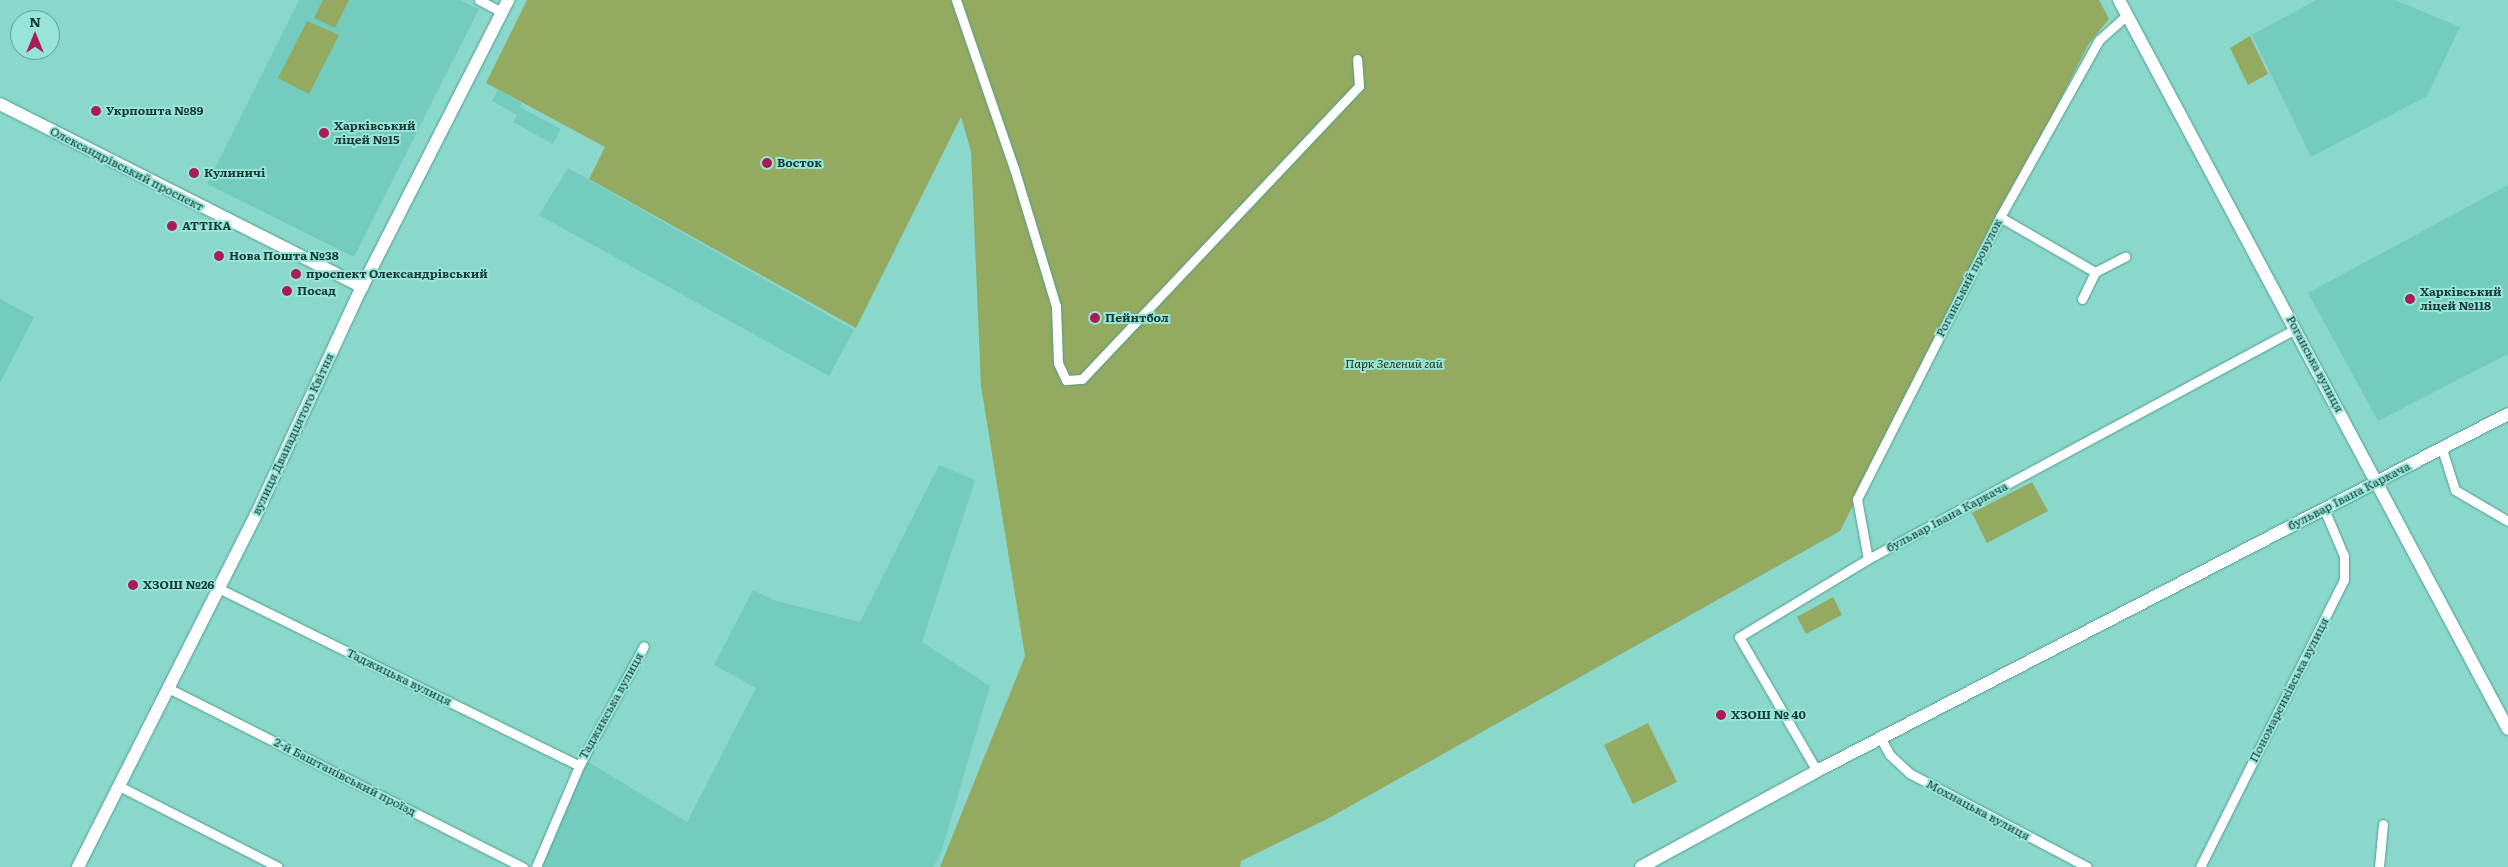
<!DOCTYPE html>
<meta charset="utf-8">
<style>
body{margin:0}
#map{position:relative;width:2508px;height:867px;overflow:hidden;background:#8ad8cb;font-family:Literata,serif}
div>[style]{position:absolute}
.built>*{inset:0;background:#74ccbe}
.green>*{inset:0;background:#93aa60}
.roads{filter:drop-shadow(0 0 1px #4f9d92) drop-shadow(0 0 1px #4f9d92)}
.street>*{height:9px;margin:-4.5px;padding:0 4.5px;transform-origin:4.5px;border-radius:4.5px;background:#fff}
.secondary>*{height:12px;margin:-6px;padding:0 6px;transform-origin:6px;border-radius:6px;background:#fff}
.dots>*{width:14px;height:14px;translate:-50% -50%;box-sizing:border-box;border:2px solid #97e5d8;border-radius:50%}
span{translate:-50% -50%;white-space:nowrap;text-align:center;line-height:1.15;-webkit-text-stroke:4px #97e5d8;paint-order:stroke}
.poi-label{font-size:12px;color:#173833;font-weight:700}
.left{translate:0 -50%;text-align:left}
.street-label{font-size:12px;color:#173833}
.park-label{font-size:12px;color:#252f0b;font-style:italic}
.north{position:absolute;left:10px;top:10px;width:50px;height:50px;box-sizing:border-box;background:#97e5d8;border:1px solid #64a096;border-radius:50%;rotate:0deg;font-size:14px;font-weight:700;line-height:20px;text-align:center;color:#173833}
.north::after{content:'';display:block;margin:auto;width:18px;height:22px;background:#ab1b56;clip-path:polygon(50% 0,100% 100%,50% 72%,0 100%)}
</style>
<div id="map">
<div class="built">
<i style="clip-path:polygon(299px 0,460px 0,479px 9px,354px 257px,207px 184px)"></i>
<i style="clip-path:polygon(2316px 0,2395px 0,2460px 27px,2427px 96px,2311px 157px,2252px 35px)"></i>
<i style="clip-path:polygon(498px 90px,522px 103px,520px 107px,561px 129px,553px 144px,513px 122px,517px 115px,492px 101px)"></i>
<i style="clip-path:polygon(568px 168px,854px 330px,829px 376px,539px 215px)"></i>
<i style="clip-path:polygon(2508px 185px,2508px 354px,2378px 421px,2308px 293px)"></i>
<i style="clip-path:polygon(0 299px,34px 317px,0 383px)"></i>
<i style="clip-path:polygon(939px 465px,975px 480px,922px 642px,990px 686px,941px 853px,933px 867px,538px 867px,587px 761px,687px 822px,756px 688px,714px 665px,753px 590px,773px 600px,860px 622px)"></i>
</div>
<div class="green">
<i style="clip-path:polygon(323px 0,349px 0,335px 28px,314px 18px)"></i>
<i style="clip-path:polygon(527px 0,2099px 0,2109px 19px,2088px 45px,1840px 531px,1329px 818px,1241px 861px,1240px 867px,940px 867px,1025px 656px,981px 386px,971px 151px,961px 117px,856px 328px,589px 179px,605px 147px,486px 83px)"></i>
<i style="clip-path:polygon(307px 21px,339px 35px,309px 94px,278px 78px)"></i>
<i style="clip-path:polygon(2250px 36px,2268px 74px,2248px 85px,2230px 48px)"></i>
<i style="clip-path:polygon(2032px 482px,2048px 511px,1987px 543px,1972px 513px)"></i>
<i style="clip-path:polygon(1833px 597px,1842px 615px,1806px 634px,1797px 617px)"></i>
<i style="clip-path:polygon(1648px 723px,1677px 782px,1633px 804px,1604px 745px)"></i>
</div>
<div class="roads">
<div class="street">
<i style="left:479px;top:0;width:26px;rotate:28deg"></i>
<i style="left:956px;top:0;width:178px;rotate:71deg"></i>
<i style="left:1014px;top:168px;width:144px;rotate:73.1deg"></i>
<i style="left:1056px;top:306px;width:57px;rotate:88deg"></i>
<i style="left:1058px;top:363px;width:19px;rotate:65deg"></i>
<i style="left:1066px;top:380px;width:16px;rotate:-4deg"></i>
<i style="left:1082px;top:379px;width:403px;rotate:-46.6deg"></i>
<i style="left:1359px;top:86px;width:27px;rotate:-94deg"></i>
<i style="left:2000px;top:217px;width:110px;rotate:30.1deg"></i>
<i style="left:2082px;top:299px;width:30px;rotate:-64deg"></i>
<i style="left:2095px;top:272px;width:34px;rotate:-27deg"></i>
<i style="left:2442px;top:449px;width:43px;rotate:72.4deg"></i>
<i style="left:2455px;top:490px;width:61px;rotate:30.3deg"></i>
<i style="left:1868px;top:559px;width:61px;rotate:-100.4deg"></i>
<i style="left:1857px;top:499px;width:316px;rotate:-63.1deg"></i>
<i style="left:2000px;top:217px;width:203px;rotate:-60.8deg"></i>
<i style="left:2099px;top:40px;width:38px;rotate:-42deg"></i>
<i style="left:218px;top:588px;width:402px;rotate:26.2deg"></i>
<i style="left:168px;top:688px;width:398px;rotate:26.8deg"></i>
<i style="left:1881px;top:739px;width:18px;rotate:61deg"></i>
<i style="left:1890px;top:755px;width:26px;rotate:43deg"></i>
<i style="left:1909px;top:773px;width:201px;rotate:27.8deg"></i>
<i style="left:1817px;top:771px;width:155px;rotate:-120.2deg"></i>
<i style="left:1739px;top:637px;width:151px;rotate:-31.2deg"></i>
<i style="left:1868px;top:559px;width:486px;rotate:-28.3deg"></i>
<i style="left:119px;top:786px;width:178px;rotate:27deg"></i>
<i style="left:536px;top:867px;width:110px;rotate:-66.9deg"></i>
<i style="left:579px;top:766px;width:136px;rotate:-61.6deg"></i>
<i style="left:2200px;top:867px;width:321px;rotate:-63.4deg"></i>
<i style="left:2344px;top:580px;width:24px;rotate:-90deg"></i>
<i style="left:2344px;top:556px;width:51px;rotate:-113.1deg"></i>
<i style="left:2379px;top:867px;width:43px;rotate:-84.7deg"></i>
</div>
<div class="secondary">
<i style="left:2119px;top:0;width:826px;rotate:61.92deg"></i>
<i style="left:0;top:104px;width:406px;rotate:26.8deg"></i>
<i style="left:78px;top:867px;width:409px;rotate:-63.2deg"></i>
<i style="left:262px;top:502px;width:237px;rotate:-65.1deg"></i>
<i style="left:362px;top:287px;width:322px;rotate:-63deg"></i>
<i style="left:1641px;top:867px;width:200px;rotate:-28.6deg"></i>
<i style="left:1817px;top:771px;width:778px;rotate:-27.32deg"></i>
</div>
</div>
<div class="dots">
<i style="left:96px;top:111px;background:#ab1b56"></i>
<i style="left:324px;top:133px;background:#ab1b56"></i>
<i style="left:767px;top:163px;background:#ab1b56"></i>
<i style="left:194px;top:173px;background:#ab1b56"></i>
<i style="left:172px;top:226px;background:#ab1b56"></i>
<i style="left:219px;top:256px;background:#ab1b56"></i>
<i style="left:296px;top:274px;background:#ab1b56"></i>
<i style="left:287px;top:291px;background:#ab1b56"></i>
<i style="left:2410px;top:299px;background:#ab1b56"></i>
<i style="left:1095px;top:318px;background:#ab1b56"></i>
<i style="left:133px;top:585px;background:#ab1b56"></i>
<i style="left:1721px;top:715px;background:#ab1b56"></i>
</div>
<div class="poi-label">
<span class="left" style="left:106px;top:111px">Укрпошта №89</span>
<span class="left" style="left:334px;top:133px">Харківський<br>ліцей №15</span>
<span class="left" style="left:777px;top:163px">Восток</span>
<span class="left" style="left:204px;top:173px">Кулиничі</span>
<span class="left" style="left:182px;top:226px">АТТІКА</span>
<span class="left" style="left:229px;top:256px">Нова Пошта №38</span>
<span class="left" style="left:306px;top:274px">проспект Олександрівський</span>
<span class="left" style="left:297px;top:291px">Посад</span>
<span class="left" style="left:2420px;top:299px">Харківський<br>ліцей №118</span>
<span class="left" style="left:1105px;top:318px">Пейнтбол</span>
<span class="left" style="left:143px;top:585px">ХЗОШ №26</span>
<span class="left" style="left:1731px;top:715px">ХЗОШ № 40</span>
</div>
<div class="street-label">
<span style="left:127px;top:169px;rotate:27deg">Олександрівський проспект</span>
<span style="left:1969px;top:278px;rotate:-63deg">Роганський провулок</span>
<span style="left:2315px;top:364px;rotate:62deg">Роганська вулиця</span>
<span style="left:293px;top:434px;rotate:-65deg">вулиця Дванадцятого Квітня</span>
<span style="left:2349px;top:496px;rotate:-27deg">бульвар Івана Каркача</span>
<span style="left:1947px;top:517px;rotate:-28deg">бульвар Івана Каркача</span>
<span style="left:399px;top:677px;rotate:26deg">Таджицька вулиця</span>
<span style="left:2289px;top:690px;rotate:-63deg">Пономаренківська вулиця</span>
<span style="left:611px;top:706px;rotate:-61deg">Таджикська вулиця</span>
<span style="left:345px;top:777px;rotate:27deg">2-й Баштанівський проїзд</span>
<span style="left:1978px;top:810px;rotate:28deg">Мохнацька вулиця</span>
</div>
<div class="park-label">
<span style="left:1394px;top:364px">Парк Зелений гай</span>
</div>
<div class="north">N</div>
</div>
